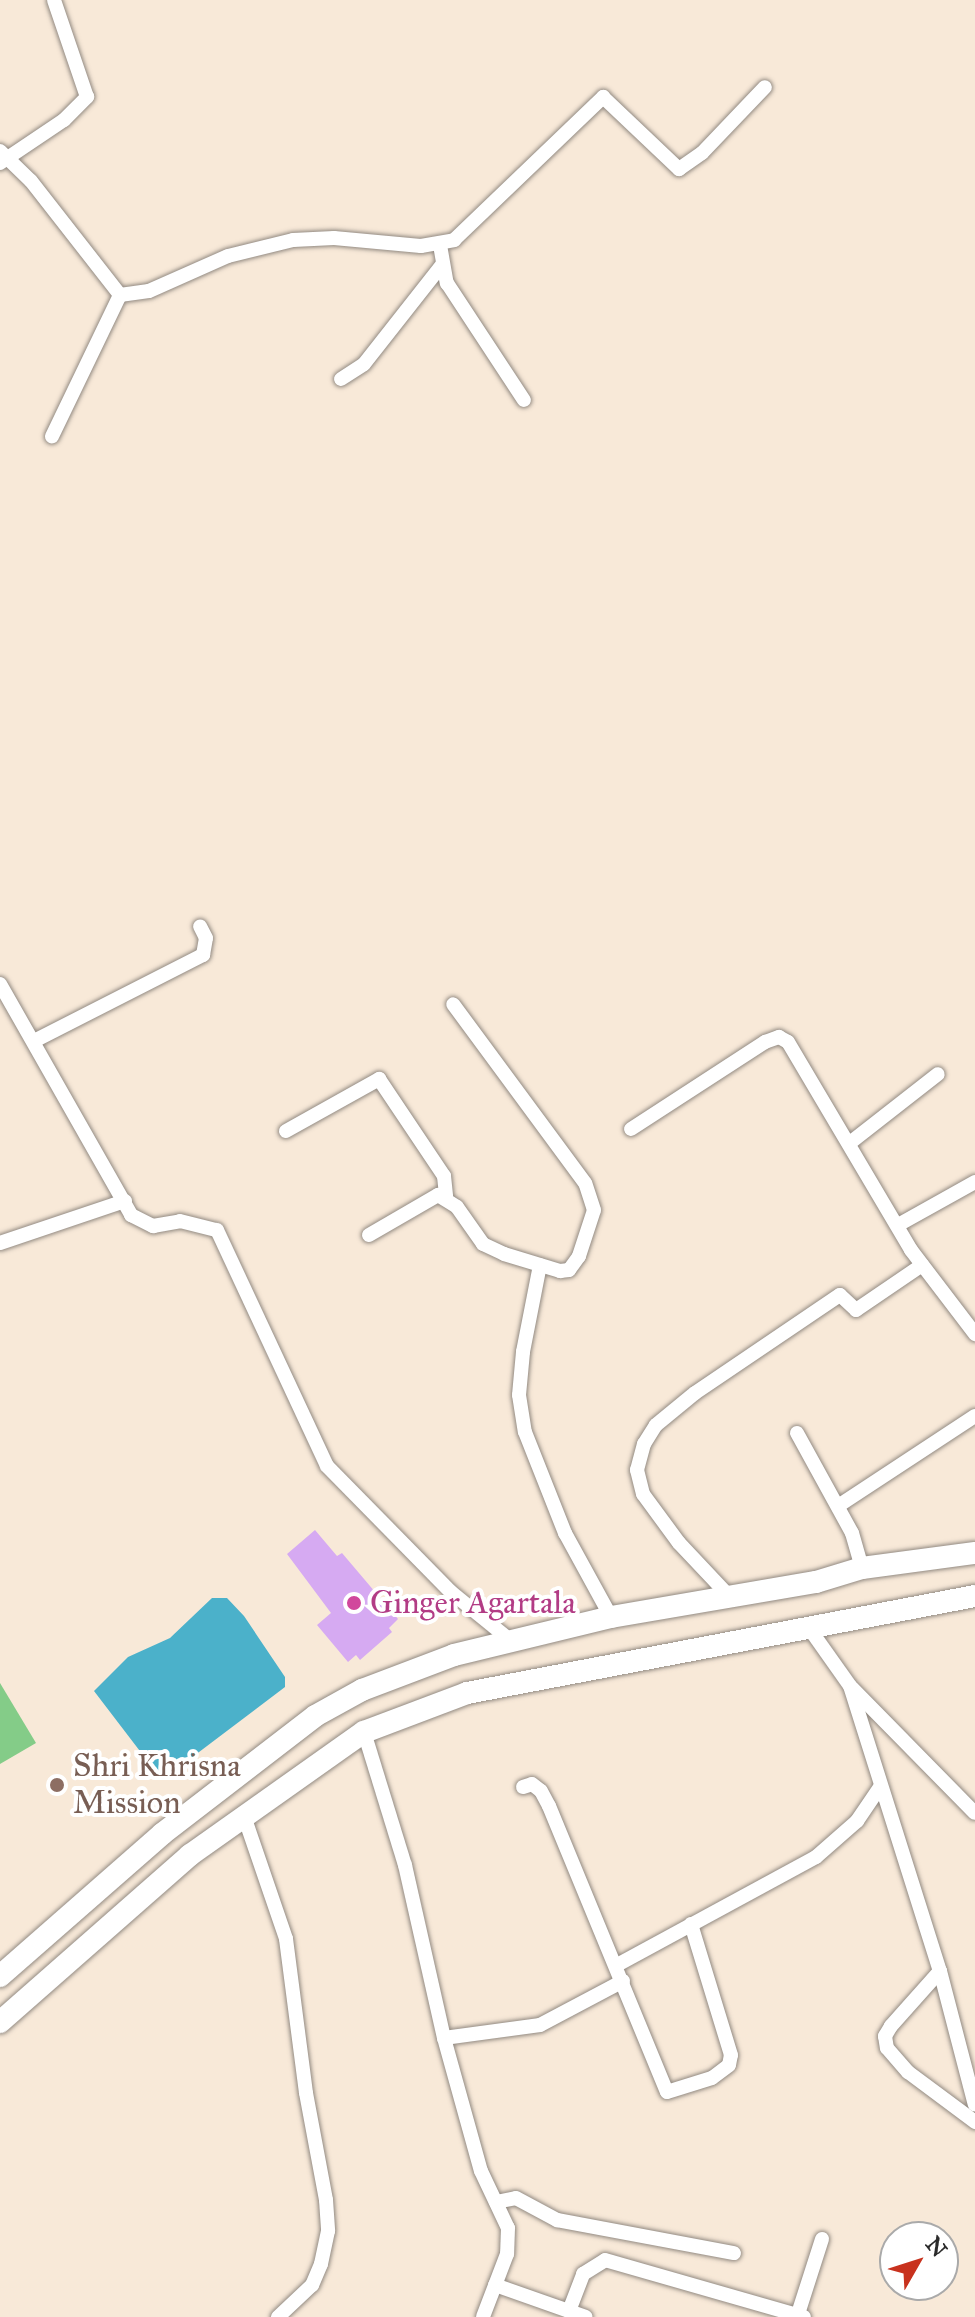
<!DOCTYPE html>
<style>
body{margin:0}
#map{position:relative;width:975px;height:2317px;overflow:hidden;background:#f8e9d8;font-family:"IM FELL Great Primer",serif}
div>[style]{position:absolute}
.green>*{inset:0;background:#84cc88}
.water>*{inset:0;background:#4bb1ca}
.building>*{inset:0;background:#d6aaf2}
.roads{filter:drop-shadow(0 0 2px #928a82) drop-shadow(0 0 2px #928a82)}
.street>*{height:14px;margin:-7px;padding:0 7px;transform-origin:7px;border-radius:7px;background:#fff}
.primary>*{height:22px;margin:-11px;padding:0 11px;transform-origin:11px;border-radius:11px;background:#fff}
.dots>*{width:22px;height:22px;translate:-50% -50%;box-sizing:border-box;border:4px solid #fff;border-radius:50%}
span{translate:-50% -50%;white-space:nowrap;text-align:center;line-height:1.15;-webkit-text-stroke:8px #fff;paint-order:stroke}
.hotel-label{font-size:32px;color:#b23c85}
.left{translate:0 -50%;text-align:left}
.education-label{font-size:32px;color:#785e54}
.north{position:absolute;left:879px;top:2221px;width:80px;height:80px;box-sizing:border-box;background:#fff;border:2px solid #aaa;border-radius:50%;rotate:51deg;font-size:22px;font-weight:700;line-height:32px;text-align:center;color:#2b2b2b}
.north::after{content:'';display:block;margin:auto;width:28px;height:36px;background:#c8321e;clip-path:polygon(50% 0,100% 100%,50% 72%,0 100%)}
</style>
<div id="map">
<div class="green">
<i style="clip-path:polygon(0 1683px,36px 1743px,0 1764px)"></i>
</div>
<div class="water">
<i style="clip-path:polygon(212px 1598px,227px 1598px,244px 1616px,285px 1677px,285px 1687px,162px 1780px,94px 1691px,128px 1657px,170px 1638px)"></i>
</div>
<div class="building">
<i style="clip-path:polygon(315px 1530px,337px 1556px,342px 1553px,398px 1619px,389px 1628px,392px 1632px,360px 1660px,356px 1655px,348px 1662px,317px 1625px,331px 1613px,287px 1554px)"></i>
</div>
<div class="roads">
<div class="street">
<i style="left:0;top:151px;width:43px;rotate:44.1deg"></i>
<i style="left:31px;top:181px;width:145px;rotate:52deg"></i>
<i style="left:120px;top:295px;width:157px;rotate:115.7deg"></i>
<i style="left:0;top:163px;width:77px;rotate:-33.9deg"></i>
<i style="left:64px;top:120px;width:33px;rotate:-45deg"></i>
<i style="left:87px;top:97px;width:102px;rotate:-108.8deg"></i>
<i style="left:440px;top:245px;width:39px;rotate:80deg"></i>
<i style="left:447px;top:283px;width:140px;rotate:56.7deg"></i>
<i style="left:120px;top:295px;width:29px;rotate:-8deg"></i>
<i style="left:149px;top:291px;width:86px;rotate:-23.9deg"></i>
<i style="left:228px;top:256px;width:67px;rotate:-13.8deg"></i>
<i style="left:293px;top:240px;width:41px;rotate:-2.8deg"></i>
<i style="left:334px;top:238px;width:87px;rotate:5.3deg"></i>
<i style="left:421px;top:246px;width:34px;rotate:-10deg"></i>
<i style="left:454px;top:240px;width:207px;rotate:-43.8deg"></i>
<i style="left:603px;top:97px;width:105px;rotate:43.5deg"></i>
<i style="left:679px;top:169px;width:28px;rotate:-35deg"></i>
<i style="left:702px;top:153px;width:91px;rotate:-46.3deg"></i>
<i style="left:341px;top:379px;width:27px;rotate:-33deg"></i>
<i style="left:364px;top:364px;width:125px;rotate:-51.8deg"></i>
<i style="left:0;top:984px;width:266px;rotate:60.4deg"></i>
<i style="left:131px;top:1215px;width:25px;rotate:27deg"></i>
<i style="left:153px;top:1226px;width:27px;rotate:-10deg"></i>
<i style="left:180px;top:1221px;width:38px;rotate:14deg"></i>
<i style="left:217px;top:1230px;width:260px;rotate:65deg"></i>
<i style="left:327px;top:1466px;width:177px;rotate:45.5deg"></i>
<i style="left:451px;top:1592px;width:76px;rotate:39.1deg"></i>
<i style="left:34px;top:1041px;width:190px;rotate:-27deg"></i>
<i style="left:203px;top:955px;width:17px;rotate:-80deg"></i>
<i style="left:206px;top:938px;width:13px;rotate:-117deg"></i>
<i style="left:631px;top:1129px;width:160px;rotate:-33deg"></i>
<i style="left:765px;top:1042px;width:15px;rotate:-20deg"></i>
<i style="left:779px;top:1037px;width:10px;rotate:29deg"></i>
<i style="left:788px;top:1042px;width:242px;rotate:59.4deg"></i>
<i style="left:911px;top:1250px;width:106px;rotate:52.7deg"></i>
<i style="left:286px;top:1131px;width:107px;rotate:-29.2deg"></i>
<i style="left:379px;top:1079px;width:117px;rotate:56.2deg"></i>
<i style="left:444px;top:1176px;width:20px;rotate:84deg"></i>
<i style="left:851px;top:1142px;width:110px;rotate:-38deg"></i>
<i style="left:898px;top:1225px;width:88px;rotate:-29.2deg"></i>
<i style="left:369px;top:1235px;width:80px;rotate:-30.1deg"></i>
<i style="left:438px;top:1195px;width:22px;rotate:32deg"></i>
<i style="left:457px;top:1207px;width:45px;rotate:54.9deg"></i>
<i style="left:483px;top:1244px;width:23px;rotate:25deg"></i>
<i style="left:504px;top:1254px;width:59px;rotate:16.9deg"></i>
<i style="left:560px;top:1271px;width:9px;rotate:-6deg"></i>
<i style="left:569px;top:1270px;width:17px;rotate:-54deg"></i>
<i style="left:579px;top:1256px;width:48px;rotate:-71.9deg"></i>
<i style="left:594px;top:1210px;width:28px;rotate:-108deg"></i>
<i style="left:585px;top:1183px;width:222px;rotate:-126.4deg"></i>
<i style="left:0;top:1243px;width:132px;rotate:-18.6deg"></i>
<i style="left:540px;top:1265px;width:89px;rotate:101.1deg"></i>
<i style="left:523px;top:1352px;width:43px;rotate:95.3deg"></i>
<i style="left:519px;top:1395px;width:37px;rotate:81deg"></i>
<i style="left:525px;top:1432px;width:109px;rotate:68.4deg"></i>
<i style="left:565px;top:1533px;width:96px;rotate:61.3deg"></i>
<i style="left:797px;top:1433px;width:114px;rotate:61.2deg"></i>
<i style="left:852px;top:1533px;width:36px;rotate:74deg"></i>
<i style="left:838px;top:1506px;width:164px;rotate:-33.3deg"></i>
<i style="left:729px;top:1596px;width:73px;rotate:-133.3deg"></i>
<i style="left:679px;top:1543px;width:61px;rotate:-126.3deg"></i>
<i style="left:643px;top:1494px;width:25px;rotate:-104deg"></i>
<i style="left:637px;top:1470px;width:27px;rotate:-75deg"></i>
<i style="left:644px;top:1444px;width:22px;rotate:-58deg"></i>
<i style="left:656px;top:1425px;width:50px;rotate:-39.4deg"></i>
<i style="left:695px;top:1393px;width:175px;rotate:-34.1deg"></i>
<i style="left:840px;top:1295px;width:22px;rotate:43deg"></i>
<i style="left:856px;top:1310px;width:80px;rotate:-34.3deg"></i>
<i style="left:809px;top:1628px;width:71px;rotate:54.7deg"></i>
<i style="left:850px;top:1686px;width:299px;rotate:72.5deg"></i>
<i style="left:940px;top:1971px;width:138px;rotate:75.4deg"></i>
<i style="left:852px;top:1688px;width:175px;rotate:45.5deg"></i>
<i style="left:364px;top:1732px;width:139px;rotate:72.9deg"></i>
<i style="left:405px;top:1865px;width:177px;rotate:77.3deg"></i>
<i style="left:444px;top:2038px;width:138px;rotate:74.5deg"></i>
<i style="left:481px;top:2171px;width:63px;rotate:64.7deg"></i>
<i style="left:508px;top:2228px;width:26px;rotate:92deg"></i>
<i style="left:507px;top:2254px;width:67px;rotate:110.9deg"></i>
<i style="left:523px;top:1787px;width:9px;rotate:-18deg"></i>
<i style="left:532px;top:1784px;width:11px;rotate:38deg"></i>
<i style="left:541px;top:1791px;width:17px;rotate:62deg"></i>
<i style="left:549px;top:1806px;width:309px;rotate:67.6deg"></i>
<i style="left:667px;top:2092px;width:47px;rotate:-17.3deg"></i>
<i style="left:712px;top:2078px;width:21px;rotate:-37deg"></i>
<i style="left:729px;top:2065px;width:10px;rotate:-79deg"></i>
<i style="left:731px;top:2055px;width:137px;rotate:-107deg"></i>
<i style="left:244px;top:1816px;width:130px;rotate:71.1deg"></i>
<i style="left:286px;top:1939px;width:155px;rotate:82.6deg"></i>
<i style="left:306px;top:2093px;width:109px;rotate:79.4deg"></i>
<i style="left:326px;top:2200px;width:31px;rotate:86deg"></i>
<i style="left:328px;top:2231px;width:34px;rotate:102deg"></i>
<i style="left:321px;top:2264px;width:23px;rotate:113deg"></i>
<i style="left:312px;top:2285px;width:47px;rotate:136.7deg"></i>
<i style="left:617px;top:1965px;width:226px;rotate:-28.5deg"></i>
<i style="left:816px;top:1857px;width:55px;rotate:-41.3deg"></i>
<i style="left:857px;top:1821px;width:41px;rotate:-55.9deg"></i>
<i style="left:940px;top:1971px;width:74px;rotate:131.7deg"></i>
<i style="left:891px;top:2026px;width:12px;rotate:121deg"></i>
<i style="left:885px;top:2036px;width:12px;rotate:81deg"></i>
<i style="left:887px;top:2048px;width:32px;rotate:49deg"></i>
<i style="left:908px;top:2072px;width:84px;rotate:36.7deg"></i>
<i style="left:444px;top:2038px;width:97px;rotate:-7.7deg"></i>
<i style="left:540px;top:2025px;width:94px;rotate:-27.9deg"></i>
<i style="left:496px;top:2202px;width:20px;rotate:-11deg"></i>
<i style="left:516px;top:2198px;width:47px;rotate:28.2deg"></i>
<i style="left:557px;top:2220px;width:180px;rotate:10.6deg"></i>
<i style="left:495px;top:2285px;width:96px;rotate:19.4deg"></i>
<i style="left:569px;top:2311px;width:40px;rotate:-69deg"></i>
<i style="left:583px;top:2274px;width:26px;rotate:-32deg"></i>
<i style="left:605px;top:2260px;width:207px;rotate:16deg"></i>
<i style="left:797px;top:2317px;width:82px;rotate:-72.2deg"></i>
</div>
<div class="primary">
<i style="left:0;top:1976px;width:215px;rotate:-41.2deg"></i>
<i style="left:162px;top:1834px;width:193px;rotate:-37.6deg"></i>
<i style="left:315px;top:1716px;width:54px;rotate:-29deg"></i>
<i style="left:362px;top:1690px;width:98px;rotate:-20.8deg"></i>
<i style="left:454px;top:1655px;width:162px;rotate:-13.6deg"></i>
<i style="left:611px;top:1617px;width:208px;rotate:-9.7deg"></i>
<i style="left:816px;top:1582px;width:48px;rotate:-16.9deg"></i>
<i style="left:862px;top:1568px;width:114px;rotate:-7.6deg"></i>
<i style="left:0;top:2022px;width:253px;rotate:-41.3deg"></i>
<i style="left:190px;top:1855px;width:213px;rotate:-35.3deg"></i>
<i style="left:364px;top:1732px;width:110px;rotate:-20.7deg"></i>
<i style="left:467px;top:1693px;width:517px;rotate:-10.81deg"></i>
</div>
</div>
<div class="dots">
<i style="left:354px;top:1603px;background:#d1479c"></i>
<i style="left:57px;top:1785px;background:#8d6e63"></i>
</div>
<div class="hotel-label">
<span class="left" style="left:370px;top:1603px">Ginger Agartala</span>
</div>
<div class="education-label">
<span class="left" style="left:73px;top:1785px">Shri Khrisna<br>Mission</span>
</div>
<div class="north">N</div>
</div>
